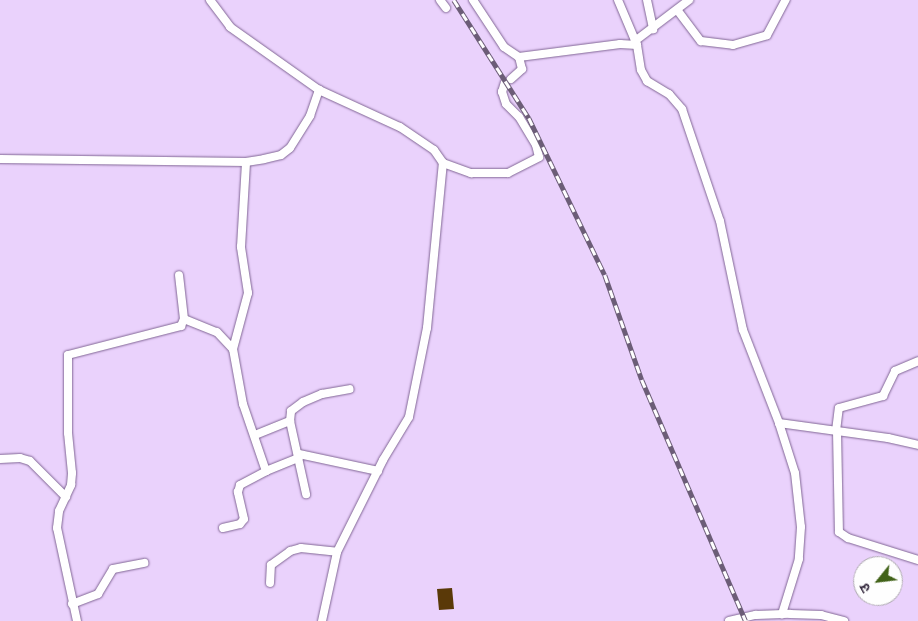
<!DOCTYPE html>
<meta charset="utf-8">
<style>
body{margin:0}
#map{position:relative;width:918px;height:621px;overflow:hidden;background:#ead2fc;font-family:"Times New Roman","Noto Sans Devanagari",serif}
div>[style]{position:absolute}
.building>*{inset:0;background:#5a3908}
.roads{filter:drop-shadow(0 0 1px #816695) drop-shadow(0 0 1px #816695)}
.minor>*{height:8px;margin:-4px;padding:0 4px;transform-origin:4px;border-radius:4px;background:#fff}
.rail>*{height:4.5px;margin-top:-2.25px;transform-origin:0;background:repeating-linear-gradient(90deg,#fefefe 0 8px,#6c5d77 0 16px);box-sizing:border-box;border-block:1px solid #6c5d77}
span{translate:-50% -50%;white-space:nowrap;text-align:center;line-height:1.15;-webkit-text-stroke:5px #fefefe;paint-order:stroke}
.north{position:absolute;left:853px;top:556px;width:50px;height:50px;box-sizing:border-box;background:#fefefe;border:1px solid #afaab2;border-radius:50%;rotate:241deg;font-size:14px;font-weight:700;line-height:20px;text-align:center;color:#382d41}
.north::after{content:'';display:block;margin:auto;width:18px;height:22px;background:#416218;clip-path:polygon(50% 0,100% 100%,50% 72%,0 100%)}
</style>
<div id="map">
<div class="building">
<i style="clip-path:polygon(452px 588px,454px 609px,439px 610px,437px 589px)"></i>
</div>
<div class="roads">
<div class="minor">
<i style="left:210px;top:0;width:34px;rotate:53deg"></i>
<i style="left:230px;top:27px;width:109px;rotate:35.3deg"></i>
<i style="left:319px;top:90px;width:89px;rotate:24.6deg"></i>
<i style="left:400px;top:127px;width:41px;rotate:34.1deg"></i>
<i style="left:434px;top:150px;width:16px;rotate:55deg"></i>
<i style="left:443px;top:163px;width:30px;rotate:20deg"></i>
<i style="left:471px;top:173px;width:37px"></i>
<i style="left:508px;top:173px;width:35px;rotate:-27deg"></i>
<i style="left:539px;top:157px;width:12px;rotate:-104deg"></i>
<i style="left:536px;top:145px;width:33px;rotate:-121deg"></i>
<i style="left:519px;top:117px;width:18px;rotate:-135deg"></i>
<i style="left:506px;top:104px;width:13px;rotate:-108deg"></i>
<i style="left:502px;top:92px;width:10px;rotate:-73deg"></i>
<i style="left:440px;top:0;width:10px;rotate:53deg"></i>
<i style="left:473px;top:0;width:56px;rotate:56.6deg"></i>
<i style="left:504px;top:47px;width:18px;rotate:34deg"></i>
<i style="left:519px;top:57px;width:102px;rotate:-7.3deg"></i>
<i style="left:620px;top:44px;width:17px;rotate:3deg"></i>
<i style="left:637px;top:45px;width:25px;rotate:81deg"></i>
<i style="left:641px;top:70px;width:13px;rotate:61deg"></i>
<i style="left:647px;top:81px;width:26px;rotate:31deg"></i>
<i style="left:669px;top:94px;width:20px;rotate:49deg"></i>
<i style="left:682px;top:109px;width:118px;rotate:71.3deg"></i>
<i style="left:720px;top:221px;width:111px;rotate:78.1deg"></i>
<i style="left:743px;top:330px;width:100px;rotate:68.8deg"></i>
<i style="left:779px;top:423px;width:110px;rotate:7.8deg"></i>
<i style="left:888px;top:438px;width:31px;rotate:13deg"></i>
<i style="left:618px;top:0;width:49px;rotate:67.1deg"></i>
<i style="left:647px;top:0;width:30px;rotate:78deg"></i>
<i style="left:678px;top:11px;width:38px;rotate:53deg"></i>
<i style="left:701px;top:41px;width:32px;rotate:7deg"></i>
<i style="left:733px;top:45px;width:35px;rotate:-16deg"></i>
<i style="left:767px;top:35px;width:40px;rotate:-62deg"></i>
<i style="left:635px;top:41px;width:68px;rotate:-37.2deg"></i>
<i style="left:511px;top:79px;width:15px;rotate:-42deg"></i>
<i style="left:522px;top:69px;width:12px;rotate:-104deg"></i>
<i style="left:0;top:159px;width:246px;rotate:0.7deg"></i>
<i style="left:246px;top:162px;width:18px;rotate:-9deg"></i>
<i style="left:264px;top:159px;width:17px;rotate:-13deg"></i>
<i style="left:281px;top:155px;width:11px;rotate:-38deg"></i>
<i style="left:290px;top:148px;width:38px;rotate:-58deg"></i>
<i style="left:310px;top:116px;width:28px;rotate:-71deg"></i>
<i style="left:184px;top:319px;width:35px;rotate:22deg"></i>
<i style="left:217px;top:332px;width:23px;rotate:47deg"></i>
<i style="left:233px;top:349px;width:56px;rotate:79.7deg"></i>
<i style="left:243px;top:404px;width:71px;rotate:71.1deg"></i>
<i style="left:233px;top:349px;width:58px;rotate:-75deg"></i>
<i style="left:248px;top:293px;width:47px;rotate:-98.7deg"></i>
<i style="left:241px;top:247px;width:85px;rotate:-86.6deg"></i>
<i style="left:290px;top:421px;width:10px;rotate:-84deg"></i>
<i style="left:291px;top:411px;width:15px;rotate:-37deg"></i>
<i style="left:303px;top:402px;width:21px;rotate:-23deg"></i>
<i style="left:322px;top:394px;width:28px;rotate:-10deg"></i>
<i style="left:779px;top:423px;width:52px;rotate:72.3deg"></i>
<i style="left:795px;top:473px;width:54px;rotate:83.7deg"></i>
<i style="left:801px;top:527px;width:32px;rotate:94deg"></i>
<i style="left:799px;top:559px;width:58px;rotate:107.2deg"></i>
<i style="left:836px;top:431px;width:23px;rotate:-83deg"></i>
<i style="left:839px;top:408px;width:46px;rotate:-15.3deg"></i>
<i style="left:883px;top:396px;width:28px;rotate:-64deg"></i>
<i style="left:895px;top:371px;width:25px;rotate:-23deg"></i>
<i style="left:837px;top:431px;width:101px;rotate:88.9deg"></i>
<i style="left:839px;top:532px;width:11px;rotate:34deg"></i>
<i style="left:848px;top:538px;width:73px;rotate:17.4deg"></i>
<i style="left:255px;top:435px;width:38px;rotate:-22deg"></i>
<i style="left:290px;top:421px;width:75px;rotate:77.6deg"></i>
<i style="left:299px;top:454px;width:81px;rotate:12.1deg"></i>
<i style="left:0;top:459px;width:20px;rotate:-3deg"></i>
<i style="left:20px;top:458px;width:10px;rotate:17deg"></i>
<i style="left:30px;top:461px;width:51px;rotate:45deg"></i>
<i style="left:223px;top:528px;width:17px;rotate:-13deg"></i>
<i style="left:240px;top:524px;width:6px;rotate:-51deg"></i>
<i style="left:244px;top:519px;width:28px;rotate:-103deg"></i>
<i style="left:238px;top:492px;width:7px;rotate:-74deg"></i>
<i style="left:240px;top:485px;width:30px;rotate:-28deg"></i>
<i style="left:266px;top:471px;width:35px;rotate:-22deg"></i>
<i style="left:270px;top:583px;width:18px;rotate:-87deg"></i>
<i style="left:271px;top:565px;width:24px;rotate:-36deg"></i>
<i style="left:290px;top:551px;width:11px;rotate:-15deg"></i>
<i style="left:301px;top:548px;width:36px;rotate:6deg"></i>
<i style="left:72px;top:604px;width:28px;rotate:-21deg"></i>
<i style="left:98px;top:594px;width:29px;rotate:-59deg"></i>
<i style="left:113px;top:569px;width:32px;rotate:-11deg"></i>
<i style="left:77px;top:621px;width:95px;rotate:-102.1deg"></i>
<i style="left:57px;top:528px;width:17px;rotate:-83deg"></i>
<i style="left:59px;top:511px;width:29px;rotate:-65deg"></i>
<i style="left:71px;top:485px;width:12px;rotate:-85deg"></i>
<i style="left:72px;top:473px;width:40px;rotate:-95.7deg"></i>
<i style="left:68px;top:433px;width:78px;rotate:-90deg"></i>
<i style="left:68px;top:355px;width:117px;rotate:-14.4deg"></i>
<i style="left:181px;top:326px;width:8px;rotate:-67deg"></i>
<i style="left:184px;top:319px;width:44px;rotate:-96.5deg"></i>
<i style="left:322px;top:621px;width:71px;rotate:-77.7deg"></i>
<i style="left:337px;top:552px;width:103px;rotate:-63.4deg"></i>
<i style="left:383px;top:460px;width:50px;rotate:-58.8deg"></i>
<i style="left:409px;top:417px;width:91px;rotate:-78.6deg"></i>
<i style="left:427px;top:328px;width:166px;rotate:-84.5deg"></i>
<i style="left:729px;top:621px;width:28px;rotate:-13deg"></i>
<i style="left:756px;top:615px;width:34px;rotate:-2deg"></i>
<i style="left:790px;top:614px;width:31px;rotate:2deg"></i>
<i style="left:821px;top:615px;width:24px;rotate:15deg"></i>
</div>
</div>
<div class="rail">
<i style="left:454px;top:0;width:140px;rotate:57.6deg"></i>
<i style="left:529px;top:118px;width:174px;rotate:64.2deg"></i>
<i style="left:605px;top:275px;width:111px;rotate:70.6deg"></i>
<i style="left:642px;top:380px;width:262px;rotate:66.7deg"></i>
</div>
<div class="north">उ</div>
</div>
